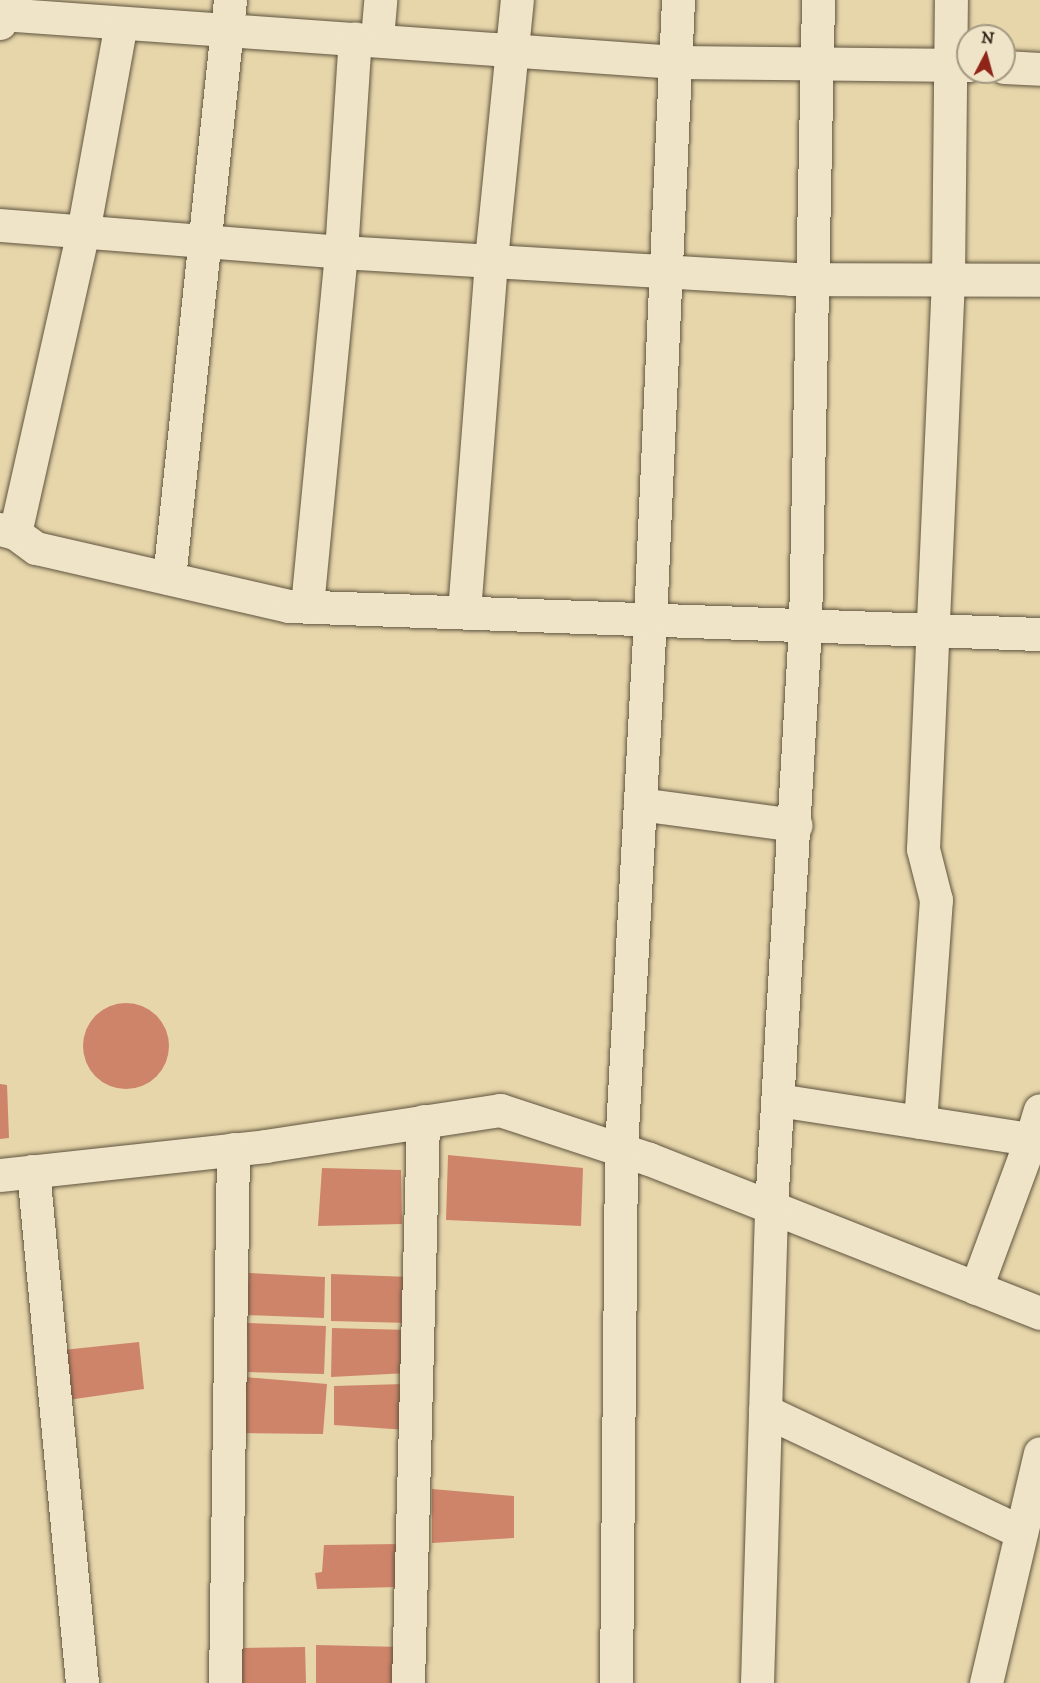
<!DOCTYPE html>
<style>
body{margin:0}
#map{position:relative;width:1040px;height:1683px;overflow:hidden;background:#e7d6aa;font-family:"IM FELL DW Pica",serif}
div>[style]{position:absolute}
.building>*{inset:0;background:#ce8469}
.round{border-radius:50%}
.roads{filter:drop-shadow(0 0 2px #5f543f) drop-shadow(0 0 2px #5f543f)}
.minor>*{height:33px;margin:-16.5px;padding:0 16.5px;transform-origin:16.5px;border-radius:16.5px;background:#efe4c8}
span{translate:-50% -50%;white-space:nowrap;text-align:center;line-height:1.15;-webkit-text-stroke:4.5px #efe4c8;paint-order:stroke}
.north{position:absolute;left:956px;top:24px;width:60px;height:60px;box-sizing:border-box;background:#efe4c8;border:2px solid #a39983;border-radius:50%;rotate:6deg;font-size:16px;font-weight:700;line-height:24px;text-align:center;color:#32281b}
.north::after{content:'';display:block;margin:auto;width:21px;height:27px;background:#8f2418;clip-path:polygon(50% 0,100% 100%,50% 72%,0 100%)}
</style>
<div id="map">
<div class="building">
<i class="round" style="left:83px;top:1003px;width:86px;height:86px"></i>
<i style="clip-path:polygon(0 1084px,7px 1085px,9px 1138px,0 1139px)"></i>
<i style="clip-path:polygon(448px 1155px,583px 1168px,581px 1226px,446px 1220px)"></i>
<i style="clip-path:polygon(322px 1168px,401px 1170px,402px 1224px,318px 1226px)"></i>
<i style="clip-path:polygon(249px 1273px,325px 1277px,324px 1318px,246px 1315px)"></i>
<i style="clip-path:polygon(331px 1274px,410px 1277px,409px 1323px,331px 1321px)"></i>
<i style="clip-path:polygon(247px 1323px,326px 1326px,324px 1374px,248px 1372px)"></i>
<i style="clip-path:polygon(332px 1328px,409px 1330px,408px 1373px,331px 1377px)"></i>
<i style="clip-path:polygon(139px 1342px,144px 1389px,68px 1400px,63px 1350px)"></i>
<i style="clip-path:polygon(244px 1377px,327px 1384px,323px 1434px,240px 1433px)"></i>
<i style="clip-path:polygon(404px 1384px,407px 1430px,334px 1425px,334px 1386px)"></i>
<i style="clip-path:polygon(432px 1489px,514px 1496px,514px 1538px,432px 1543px)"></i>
<i style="clip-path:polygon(400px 1544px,398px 1587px,317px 1589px,315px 1573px,322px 1572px,324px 1545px)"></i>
<i style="clip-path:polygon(316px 1645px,403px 1647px,401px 1683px,316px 1683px)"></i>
<i style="clip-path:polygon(305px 1647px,306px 1683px,238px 1683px,237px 1648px)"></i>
</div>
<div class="roads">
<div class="minor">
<i style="left:0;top:23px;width:9px;rotate:-84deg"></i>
<i style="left:1px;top:14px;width:676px;rotate:4.07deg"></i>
<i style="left:675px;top:62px;width:293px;rotate:0.6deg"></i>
<i style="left:377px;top:38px;width:38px;rotate:-85deg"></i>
<i style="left:1004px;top:67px;width:36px;rotate:3deg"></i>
<i style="left:0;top:225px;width:342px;rotate:4.5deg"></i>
<i style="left:341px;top:252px;width:451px;rotate:3.4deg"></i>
<i style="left:791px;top:279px;width:249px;rotate:0.2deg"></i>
<i style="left:0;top:529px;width:16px;rotate:15deg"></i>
<i style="left:15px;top:533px;width:26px;rotate:36deg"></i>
<i style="left:36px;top:548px;width:260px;rotate:12.9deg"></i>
<i style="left:289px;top:606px;width:752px;rotate:2.14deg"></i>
<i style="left:15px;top:533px;width:309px;rotate:-77.3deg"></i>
<i style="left:83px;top:232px;width:212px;rotate:-79.7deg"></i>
<i style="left:169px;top:578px;width:581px;rotate:-83.98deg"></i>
<i style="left:307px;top:606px;width:356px;rotate:-84.5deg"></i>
<i style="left:341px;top:252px;width:214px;rotate:-86.3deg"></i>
<i style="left:464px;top:612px;width:354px;rotate:-85.6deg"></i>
<i style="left:491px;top:259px;width:260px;rotate:-84.3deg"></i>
<i style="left:640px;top:804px;width:157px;rotate:7.7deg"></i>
<i style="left:778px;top:1100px;width:256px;rotate:8.8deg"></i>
<i style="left:1031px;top:1139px;width:159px;rotate:110.3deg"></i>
<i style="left:920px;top:1122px;width:223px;rotate:-85.9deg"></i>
<i style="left:936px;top:900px;width:53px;rotate:-104.3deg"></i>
<i style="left:923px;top:849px;width:571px;rotate:-87.49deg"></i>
<i style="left:948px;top:279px;width:279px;rotate:-89.4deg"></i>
<i style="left:1031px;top:1139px;width:30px;rotate:-73deg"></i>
<i style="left:33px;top:1171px;width:514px;rotate:84.53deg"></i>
<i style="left:0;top:1175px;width:267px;rotate:-6.2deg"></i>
<i style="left:265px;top:1146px;width:238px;rotate:-8.7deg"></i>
<i style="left:500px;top:1110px;width:157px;rotate:18.2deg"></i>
<i style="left:649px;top:1159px;width:420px;rotate:21.5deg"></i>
<i style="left:765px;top:1411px;width:283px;rotate:25.3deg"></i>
<i style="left:225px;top:1683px;width:534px;rotate:-89.14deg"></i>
<i style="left:408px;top:1683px;width:562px;rotate:-88.47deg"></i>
<i style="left:616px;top:1683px;width:534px;rotate:-89.46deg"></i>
<i style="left:621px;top:1149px;width:531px;rotate:-86.87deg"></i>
<i style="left:650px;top:619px;width:620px;rotate:-87.41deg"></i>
<i style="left:757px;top:1683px;width:476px;rotate:-88.3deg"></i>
<i style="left:771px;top:1207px;width:582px;rotate:-86.65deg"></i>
<i style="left:805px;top:626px;width:626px;rotate:-88.81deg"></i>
<i style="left:986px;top:1683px;width:236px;rotate:-76.8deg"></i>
</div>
</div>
<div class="north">N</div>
</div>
